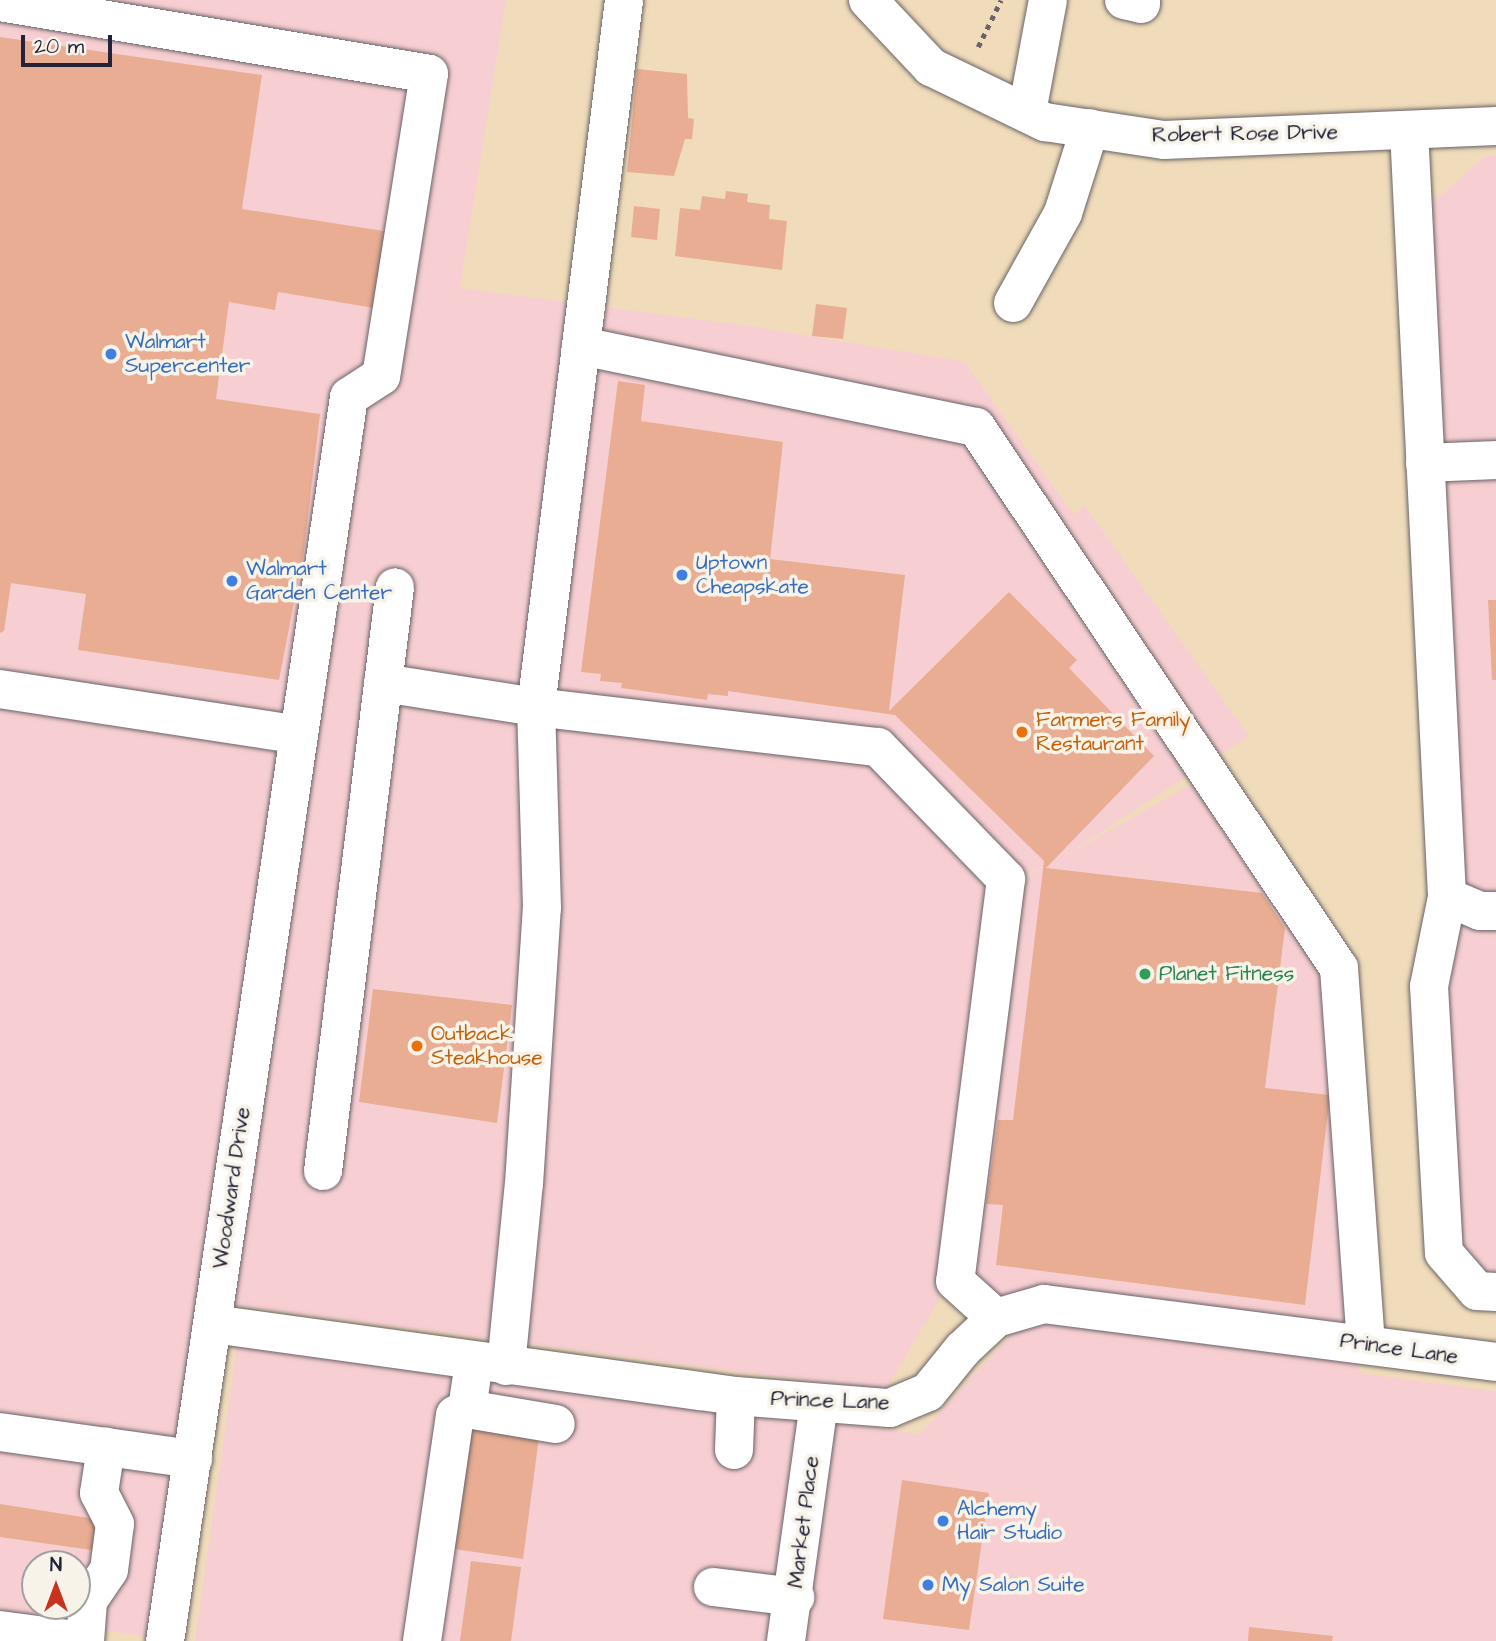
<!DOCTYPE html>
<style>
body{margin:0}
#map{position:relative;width:1496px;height:1641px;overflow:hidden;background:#f0dcba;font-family:"Architects Daughter",sans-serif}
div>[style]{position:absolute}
.built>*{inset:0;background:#f7cfd2}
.building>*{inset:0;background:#e8ad92}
.path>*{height:4.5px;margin-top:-2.25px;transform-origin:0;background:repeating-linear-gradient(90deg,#6a6367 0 5px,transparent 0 10px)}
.roads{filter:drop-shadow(0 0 2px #6a6367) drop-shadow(0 0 2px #6a6367)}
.minor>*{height:38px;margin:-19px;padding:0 19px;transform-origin:19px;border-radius:19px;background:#fff}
.dots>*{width:19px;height:19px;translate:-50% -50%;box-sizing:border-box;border:4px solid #f7f3e8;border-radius:50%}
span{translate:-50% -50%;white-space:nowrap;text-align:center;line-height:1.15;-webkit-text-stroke:7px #f7f3e8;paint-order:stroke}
.street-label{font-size:21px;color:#22223b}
.shop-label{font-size:21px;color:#366cbe}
.left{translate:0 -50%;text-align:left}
.food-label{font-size:21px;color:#c56008}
.leisure-label{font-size:21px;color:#27864d}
.north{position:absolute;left:21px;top:1550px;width:70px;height:70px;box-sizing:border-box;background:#f7f3e8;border:2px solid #a29fa3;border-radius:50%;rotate:0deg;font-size:19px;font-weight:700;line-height:28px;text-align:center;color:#22223b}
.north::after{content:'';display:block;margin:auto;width:24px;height:32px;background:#c8321e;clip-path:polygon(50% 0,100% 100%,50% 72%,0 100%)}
.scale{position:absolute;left:21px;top:35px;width:91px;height:32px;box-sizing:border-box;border:4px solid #22223b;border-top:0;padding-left:9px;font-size:21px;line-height:24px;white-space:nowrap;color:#22223b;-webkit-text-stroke:5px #f7f3e8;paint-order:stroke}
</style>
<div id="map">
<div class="built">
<i style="clip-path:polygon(evenodd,0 0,506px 0,460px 288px,750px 326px,965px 362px,1073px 514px,1085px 506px,1249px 736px,1063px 857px,1195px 782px,1332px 971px,1360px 1373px,1496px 1391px,1496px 1641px,195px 1641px,237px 1344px,920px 1434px,1020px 1324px,971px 1275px,1027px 877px,1045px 866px,997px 886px,938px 1302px,885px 1391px,203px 1301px,151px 1637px,0 1615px,0 0,35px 1564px,77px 1564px,77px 1606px,35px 1606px,35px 1564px)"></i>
<i style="clip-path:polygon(1485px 156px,1496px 156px,1496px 1286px,1452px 1247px,1431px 204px)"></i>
</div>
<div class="building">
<i style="clip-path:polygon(0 37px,262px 75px,242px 209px,390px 232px,380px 309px,278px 292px,275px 310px,229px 302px,216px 399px,320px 414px,304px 550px,279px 680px,78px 650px,86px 594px,11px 583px,4px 631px,0 633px)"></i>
<i style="clip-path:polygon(637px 69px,687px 74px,688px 118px,694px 119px,692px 139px,685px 139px,674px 176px,627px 172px)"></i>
<i style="clip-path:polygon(726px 191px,748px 194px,747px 202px,770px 205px,769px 219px,787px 221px,782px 270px,675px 256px,680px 208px,700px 210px,702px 196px,725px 199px)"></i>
<i style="clip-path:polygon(634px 206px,660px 209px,657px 240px,631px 237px)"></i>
<i style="clip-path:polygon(816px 304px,847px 308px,843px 339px,812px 336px)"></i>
<i style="clip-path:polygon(618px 381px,645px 385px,641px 421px,783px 442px,770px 559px,905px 575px,889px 711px,1009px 592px,1077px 660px,1069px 668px,1154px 756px,1046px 868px,1262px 893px,1285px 928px,1265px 1088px,1330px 1095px,1305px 1305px,996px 1265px,1003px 1205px,986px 1204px,998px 1120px,1013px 1120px,1044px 861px,895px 715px,728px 691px,728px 696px,708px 694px,707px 700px,621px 688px,622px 683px,600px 681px,601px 674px,581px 672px)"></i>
<i style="clip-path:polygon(1488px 600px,1496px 600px,1496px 680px,1492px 680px)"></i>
<i style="clip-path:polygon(373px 989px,512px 1005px,497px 1123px,359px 1102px)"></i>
<i style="clip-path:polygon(470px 1428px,539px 1437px,523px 1559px,454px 1549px)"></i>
<i style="clip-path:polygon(902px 1480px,989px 1493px,969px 1630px,883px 1619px)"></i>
<i style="clip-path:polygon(0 1504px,108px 1521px,106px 1552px,0 1537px)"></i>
<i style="clip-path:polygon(471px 1561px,521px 1567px,511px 1641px,460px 1641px)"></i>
<i style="clip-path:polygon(1249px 1627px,1333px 1636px,1332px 1641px,1248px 1641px)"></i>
</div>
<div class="path">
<i style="left:978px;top:47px;width:52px;rotate:-63.9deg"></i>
</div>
<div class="roads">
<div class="minor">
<i style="left:868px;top:0;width:92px;rotate:46.8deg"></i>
<i style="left:931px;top:67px;width:127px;rotate:25.8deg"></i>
<i style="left:1045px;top:122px;width:120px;rotate:8.6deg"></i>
<i style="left:1164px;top:140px;width:332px;rotate:-2.4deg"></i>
<i style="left:1124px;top:0;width:17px;rotate:13deg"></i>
<i style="left:1141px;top:4px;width:4px;rotate:-90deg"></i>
<i style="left:0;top:2px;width:435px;rotate:9.5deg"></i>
<i style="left:429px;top:74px;width:306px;rotate:99deg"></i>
<i style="left:381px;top:376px;width:38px;rotate:147deg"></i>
<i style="left:349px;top:397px;width:1258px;rotate:98.41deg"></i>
<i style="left:1027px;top:112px;width:114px;rotate:-79.4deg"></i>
<i style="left:1409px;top:130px;width:768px;rotate:87.16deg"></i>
<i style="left:1447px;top:897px;width:91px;rotate:101.4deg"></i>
<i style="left:1429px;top:986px;width:267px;rotate:86.8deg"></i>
<i style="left:1444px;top:1253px;width:50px;rotate:49deg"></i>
<i style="left:1477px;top:1291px;width:19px;rotate:3deg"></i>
<i style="left:1013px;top:303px;width:103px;rotate:-60.9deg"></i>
<i style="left:1063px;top:213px;width:89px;rotate:-72.4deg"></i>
<i style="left:581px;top:346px;width:403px;rotate:11.6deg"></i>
<i style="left:976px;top:427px;width:651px;rotate:56.14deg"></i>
<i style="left:1339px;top:968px;width:377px;rotate:85.9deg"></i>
<i style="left:1425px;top:463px;width:71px;rotate:-2.4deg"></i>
<i style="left:383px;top:683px;width:155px;rotate:8.9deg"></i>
<i style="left:536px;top:707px;width:344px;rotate:6.7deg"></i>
<i style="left:878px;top:747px;width:184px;rotate:45.9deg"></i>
<i style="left:1006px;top:879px;width:405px;rotate:97.2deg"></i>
<i style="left:955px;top:1281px;width:55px;rotate:42.1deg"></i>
<i style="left:0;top:689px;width:298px;rotate:8.7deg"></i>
<i style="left:1447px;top:897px;width:36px;rotate:23deg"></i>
<i style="left:1480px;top:911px;width:16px"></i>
<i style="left:323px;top:1171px;width:588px;rotate:-82.97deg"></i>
<i style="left:213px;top:1324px;width:528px;rotate:7.84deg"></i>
<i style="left:736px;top:1396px;width:154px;rotate:4.5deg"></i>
<i style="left:890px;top:1408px;width:41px;rotate:-22.8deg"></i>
<i style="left:928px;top:1392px;width:55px;rotate:-50.9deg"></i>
<i style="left:963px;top:1349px;width:45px;rotate:-43.2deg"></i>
<i style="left:996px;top:1318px;width:50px;rotate:-16.3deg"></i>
<i style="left:1044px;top:1304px;width:456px;rotate:7.3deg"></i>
<i style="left:506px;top:1366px;width:183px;rotate:-84.4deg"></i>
<i style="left:524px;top:1184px;width:277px;rotate:-86.3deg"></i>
<i style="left:542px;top:908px;width:201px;rotate:-91.7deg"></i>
<i style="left:536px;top:707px;width:712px;rotate:-82.9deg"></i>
<i style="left:467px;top:1409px;width:90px;rotate:9.6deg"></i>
<i style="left:0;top:1432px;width:195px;rotate:8deg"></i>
<i style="left:734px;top:1450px;width:54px;rotate:-87.9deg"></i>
<i style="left:713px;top:1587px;width:83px;rotate:7deg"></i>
<i style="left:0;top:1630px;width:84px;rotate:7.5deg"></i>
<i style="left:85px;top:1641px;width:40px;rotate:-85.7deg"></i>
<i style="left:88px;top:1601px;width:37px;rotate:-56deg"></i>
<i style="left:109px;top:1570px;width:46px;rotate:-82.6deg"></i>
<i style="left:115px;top:1524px;width:35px;rotate:-117deg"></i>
<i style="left:99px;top:1493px;width:47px;rotate:-81.3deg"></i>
<i style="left:422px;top:1641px;width:228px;rotate:-81.7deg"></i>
<i style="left:455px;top:1415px;width:13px;rotate:-27deg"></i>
<i style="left:467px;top:1409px;width:48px;rotate:-81.5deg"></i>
<i style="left:786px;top:1641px;width:240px;rotate:-82.1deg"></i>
</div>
</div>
<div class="dots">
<i style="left:111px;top:354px;background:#3f7fe0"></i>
<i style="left:682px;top:575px;background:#3f7fe0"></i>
<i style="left:232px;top:581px;background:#3f7fe0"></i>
<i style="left:1022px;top:732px;background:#e8710a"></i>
<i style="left:1145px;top:974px;background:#2e9e5b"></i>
<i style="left:417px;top:1046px;background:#e8710a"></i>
<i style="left:943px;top:1521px;background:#3f7fe0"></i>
<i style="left:928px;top:1585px;background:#3f7fe0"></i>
</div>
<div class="street-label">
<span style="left:1245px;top:134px;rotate:-1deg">Robert Rose Drive</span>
<span style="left:232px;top:1188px;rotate:-82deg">Woodward Drive</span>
<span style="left:1399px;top:1349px;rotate:8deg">Prince Lane</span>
<span style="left:830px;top:1401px;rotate:2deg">Prince Lane</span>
<span style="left:804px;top:1522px;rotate:-83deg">Market Place</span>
</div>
<div class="shop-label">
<span class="left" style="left:125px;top:354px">Walmart<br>Supercenter</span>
<span class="left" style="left:696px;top:575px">Uptown<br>Cheapskate</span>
<span class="left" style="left:246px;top:581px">Walmart<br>Garden Center</span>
<span class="left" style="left:957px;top:1521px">Alchemy<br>Hair Studio</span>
<span class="left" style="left:942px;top:1585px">My Salon Suite</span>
</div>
<div class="food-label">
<span class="left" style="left:1036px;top:732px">Farmers Family<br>Restaurant</span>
<span class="left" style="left:431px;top:1046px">Outback<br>Steakhouse</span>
</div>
<div class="leisure-label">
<span class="left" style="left:1159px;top:974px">Planet Fitness</span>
</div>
<div class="north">N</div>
<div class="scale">20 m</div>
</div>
